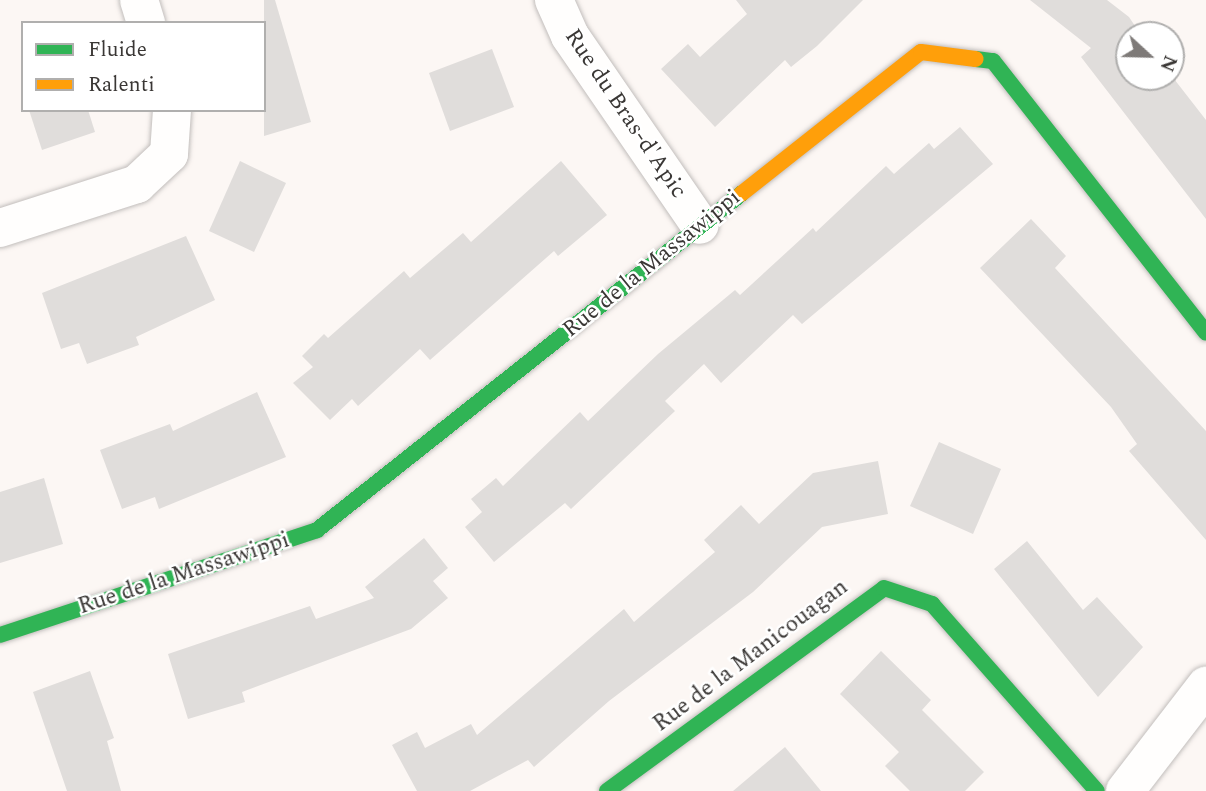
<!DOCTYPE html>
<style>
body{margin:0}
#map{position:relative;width:1206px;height:791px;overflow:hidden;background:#fcf7f4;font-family:Spectral,serif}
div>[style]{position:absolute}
.building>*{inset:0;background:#e0dddb}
.roads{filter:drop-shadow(0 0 2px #c2bebc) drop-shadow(0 0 2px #c2bebc)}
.street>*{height:38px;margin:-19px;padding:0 19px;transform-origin:19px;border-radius:19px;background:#fffefd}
.fast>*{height:16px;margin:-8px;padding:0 8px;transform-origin:8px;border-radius:8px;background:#30b455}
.slow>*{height:16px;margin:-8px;padding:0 8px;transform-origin:8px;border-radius:8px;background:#ff9f0a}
span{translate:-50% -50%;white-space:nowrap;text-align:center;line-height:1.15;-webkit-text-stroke:5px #fff;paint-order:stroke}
.street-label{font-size:23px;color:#3a3735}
.legend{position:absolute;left:21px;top:21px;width:245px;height:91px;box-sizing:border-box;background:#fff;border:2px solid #b0afae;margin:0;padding:9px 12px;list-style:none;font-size:21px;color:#3a3735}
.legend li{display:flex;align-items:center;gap:14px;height:35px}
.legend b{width:35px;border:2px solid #b0afae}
.north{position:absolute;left:1115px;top:21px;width:70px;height:70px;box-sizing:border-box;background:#fff;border:2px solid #b0afae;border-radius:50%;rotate:112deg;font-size:19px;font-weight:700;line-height:28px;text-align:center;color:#3a3735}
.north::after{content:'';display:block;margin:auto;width:24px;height:32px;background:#7e7a78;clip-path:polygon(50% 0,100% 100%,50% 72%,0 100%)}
</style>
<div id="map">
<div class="building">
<i style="clip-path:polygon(264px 0,275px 0,311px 122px,264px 136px)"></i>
<i style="clip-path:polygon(736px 0,863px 0,817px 46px,791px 67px,785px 60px,715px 127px,661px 69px,688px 44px,700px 57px,747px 14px)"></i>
<i style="clip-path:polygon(1030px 0,1107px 0,1129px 17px,1141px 35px,1129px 35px,1129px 77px,1171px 75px,1206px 120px,1206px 219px,1081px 57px,1091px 48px)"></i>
<i style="clip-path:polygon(492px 49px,514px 107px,450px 131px,429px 73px)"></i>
<i style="clip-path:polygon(29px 110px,88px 110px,95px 132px,42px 150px)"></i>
<i style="clip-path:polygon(960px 127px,993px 164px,802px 324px,793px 315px,721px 383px,704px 364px,665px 401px,675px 411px,571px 509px,565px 503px,494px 562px,465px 527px,482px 512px,471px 499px,496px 478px,503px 486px,580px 412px,588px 421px,658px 354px,735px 290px,740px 295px,813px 228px,816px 232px,886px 166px,894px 174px,929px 143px,934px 149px)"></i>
<i style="clip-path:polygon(240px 161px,286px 183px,254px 252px,209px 231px)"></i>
<i style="clip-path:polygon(561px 161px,607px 215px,558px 256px,554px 251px,430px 360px,420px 349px,358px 406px,352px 399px,330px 420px,293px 383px,313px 367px,302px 356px,324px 334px,328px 338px,404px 271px,410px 278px,463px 233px,471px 242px)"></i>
<i style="clip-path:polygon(1031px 219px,1066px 256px,1055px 268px,1206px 431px,1206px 540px,1129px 451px,1137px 444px,1111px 407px,980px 268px)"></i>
<i style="clip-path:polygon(186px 236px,215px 300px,136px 337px,139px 345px,87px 364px,79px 343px,61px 349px,42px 293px)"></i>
<i style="clip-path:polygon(257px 392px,286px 457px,159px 509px,155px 497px,122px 509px,100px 450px,170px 424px,173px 431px)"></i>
<i style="clip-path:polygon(939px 442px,1001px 469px,973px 534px,910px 506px)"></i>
<i style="clip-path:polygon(878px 461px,888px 514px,822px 527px,753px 592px,609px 701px,534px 767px,528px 760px,470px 791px,417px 791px,392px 745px,417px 732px,425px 748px,471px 724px,477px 735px,624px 609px,634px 622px,715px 552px,704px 540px,741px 505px,759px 524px,813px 473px)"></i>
<i style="clip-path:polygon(44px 478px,63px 544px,0 563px,0 492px)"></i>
<i style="clip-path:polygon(424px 538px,448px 568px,433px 581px,448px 598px,411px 629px,242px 692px,245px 702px,188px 719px,168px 654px,310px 606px,316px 619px,374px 598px,365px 587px)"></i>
<i style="clip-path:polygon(1027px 541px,1083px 610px,1097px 597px,1143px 647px,1098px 697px,994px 569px)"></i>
<i style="clip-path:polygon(881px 651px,931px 700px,922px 710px,984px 772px,965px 791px,910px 791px,885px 766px,899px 752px,840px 694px)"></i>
<i style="clip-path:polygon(90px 671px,114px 738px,107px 741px,121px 791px,67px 791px,33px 692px)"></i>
<i style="clip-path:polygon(785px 747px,821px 791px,733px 791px)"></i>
</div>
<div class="roads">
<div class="street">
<i style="left:139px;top:0;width:24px;rotate:73deg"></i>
<i style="left:554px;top:0;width:39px;rotate:66deg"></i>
<i style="left:570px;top:36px;width:229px;rotate:55.5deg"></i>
<i style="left:0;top:228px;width:144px;rotate:-17.8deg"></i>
<i style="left:137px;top:184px;width:44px;rotate:-43.2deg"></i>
<i style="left:169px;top:154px;width:44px;rotate:-86.1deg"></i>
<i style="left:1125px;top:791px;width:133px;rotate:-52.4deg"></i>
</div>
<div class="fast">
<i style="left:976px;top:59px;width:17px;rotate:7deg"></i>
<i style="left:993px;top:61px;width:345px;rotate:51.9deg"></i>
<i style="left:0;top:635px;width:334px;rotate:-18.3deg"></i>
<i style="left:317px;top:530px;width:541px;rotate:-38.4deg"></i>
<i style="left:607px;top:791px;width:343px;rotate:-36.2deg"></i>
<i style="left:884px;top:588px;width:51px;rotate:18.4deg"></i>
<i style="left:932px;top:604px;width:249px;rotate:48.6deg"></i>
</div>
<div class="slow">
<i style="left:741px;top:194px;width:229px;rotate:-38.3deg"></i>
<i style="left:921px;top:52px;width:55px;rotate:7.3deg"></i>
</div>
</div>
<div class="street-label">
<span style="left:625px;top:114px;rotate:56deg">Rue du Bras-d'Apic</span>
<span style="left:652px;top:264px;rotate:-39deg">Rue de la Massawippi</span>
<span style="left:184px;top:574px;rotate:-18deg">Rue de la Massawippi</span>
<span style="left:751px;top:656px;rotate:-37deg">Rue de la Manicouagan</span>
</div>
<ul class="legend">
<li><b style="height:9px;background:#30b455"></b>Fluide</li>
<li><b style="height:9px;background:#ff9f0a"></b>Ralenti</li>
</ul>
<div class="north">N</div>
</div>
